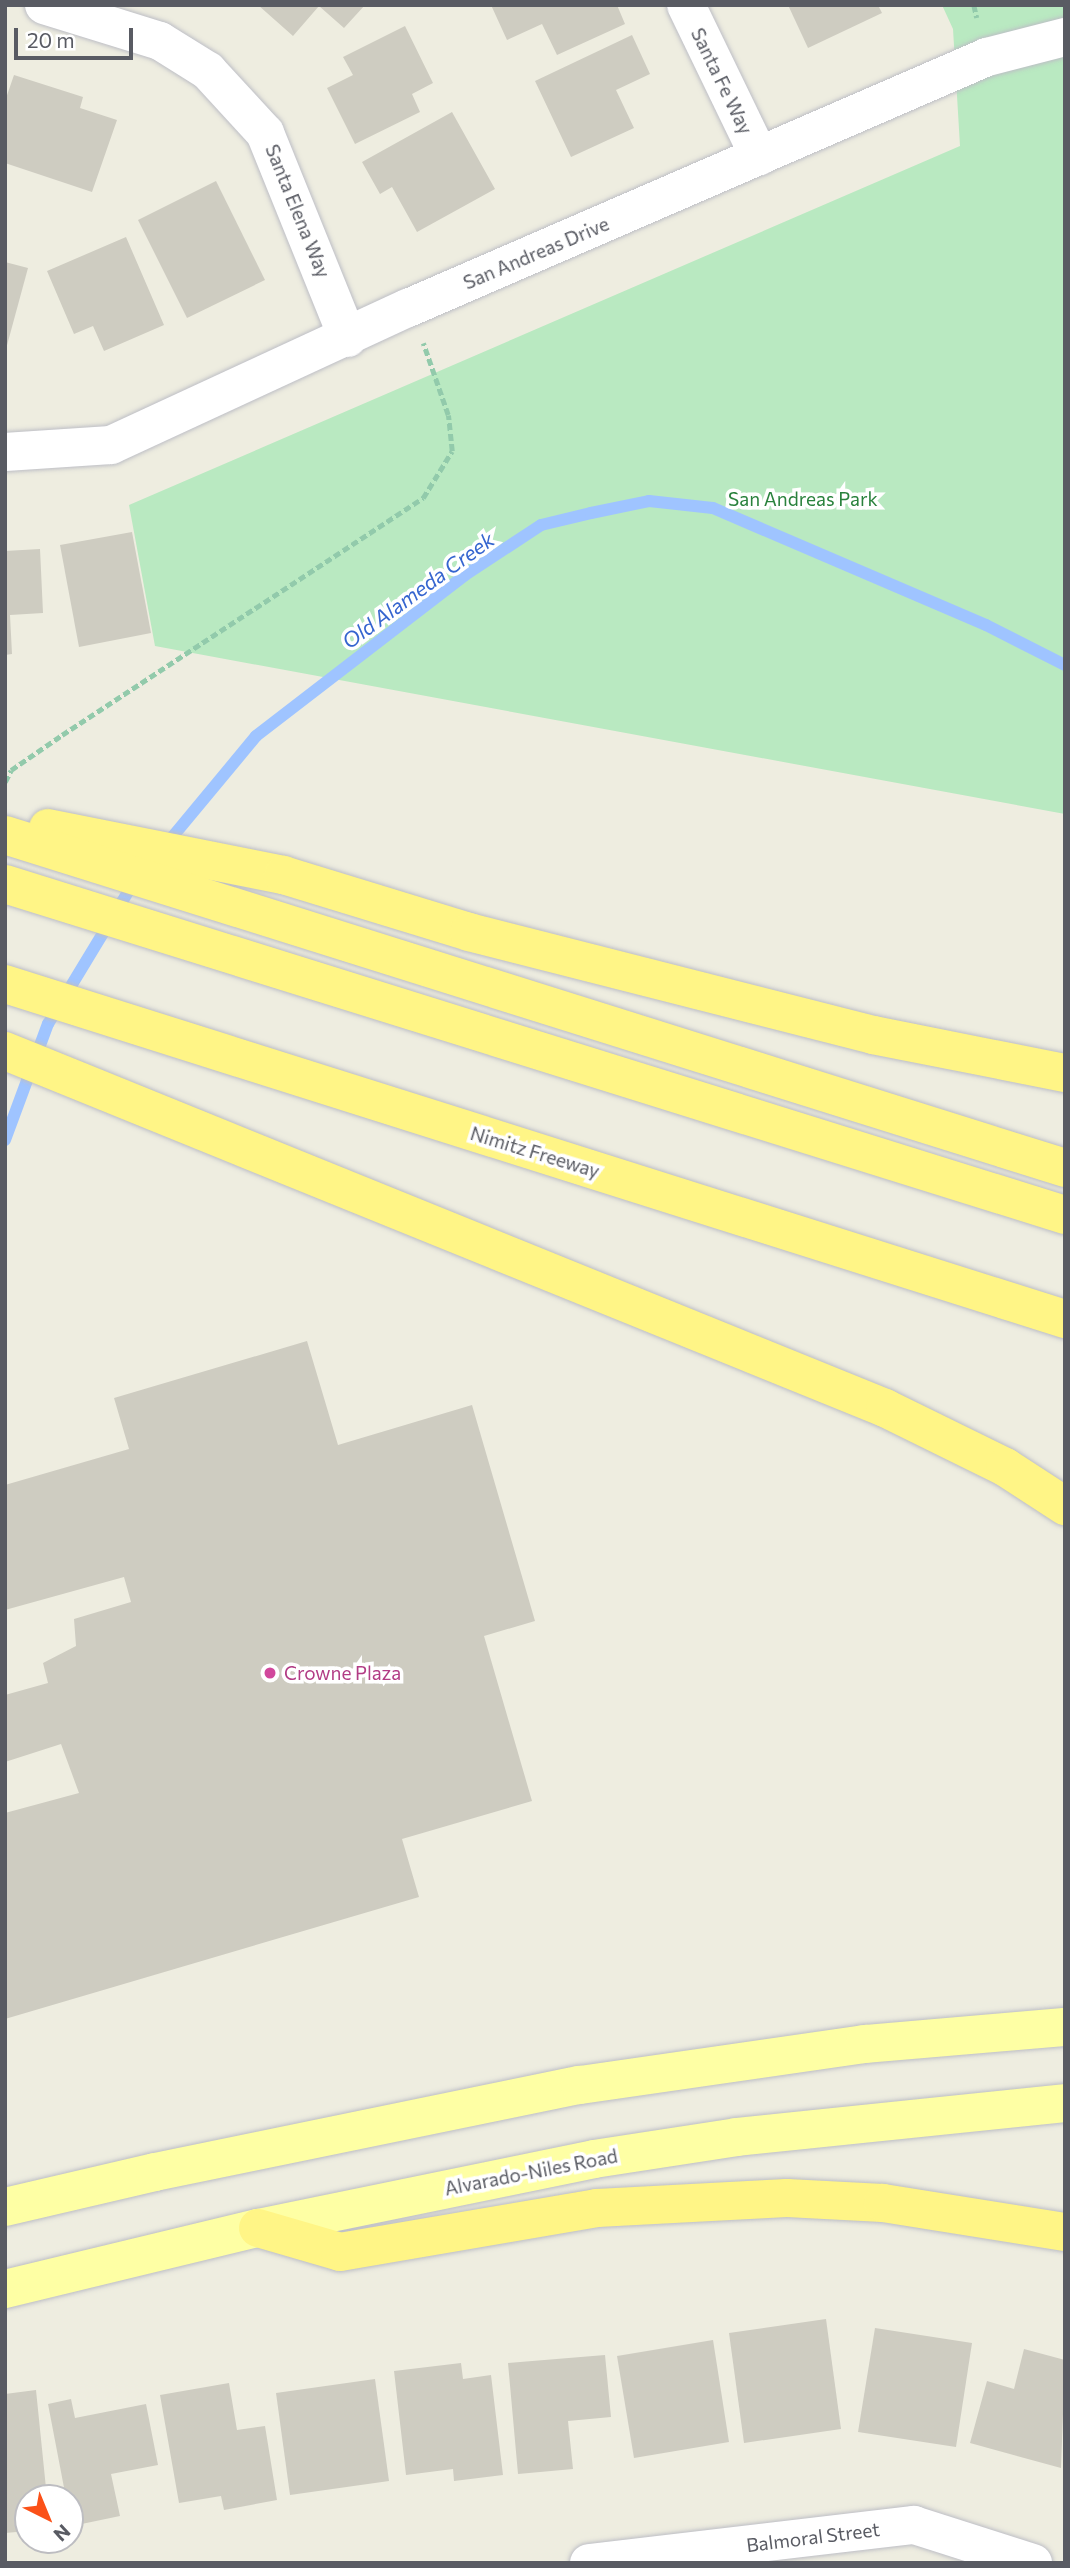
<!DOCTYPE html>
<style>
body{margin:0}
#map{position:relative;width:1070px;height:2568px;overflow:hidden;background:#eeede0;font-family:Commissioner,sans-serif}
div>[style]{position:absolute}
.green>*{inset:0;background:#b9e9c1}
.stream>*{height:12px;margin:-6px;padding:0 6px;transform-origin:6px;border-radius:6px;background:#9fc4ff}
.building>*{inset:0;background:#ceccc1}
.path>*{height:4.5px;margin-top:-2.25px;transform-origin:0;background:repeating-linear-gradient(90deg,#92caab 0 7px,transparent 0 10.5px)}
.roads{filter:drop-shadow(0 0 2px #bdbec5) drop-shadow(0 0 2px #bdbec5)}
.minor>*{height:38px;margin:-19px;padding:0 19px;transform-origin:19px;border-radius:19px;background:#fff}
.major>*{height:38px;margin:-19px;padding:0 19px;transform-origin:19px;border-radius:19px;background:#feffa4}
.highway>*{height:38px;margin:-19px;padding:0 19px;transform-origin:19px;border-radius:19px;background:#fff586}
.dots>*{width:19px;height:19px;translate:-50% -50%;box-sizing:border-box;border:4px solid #fff;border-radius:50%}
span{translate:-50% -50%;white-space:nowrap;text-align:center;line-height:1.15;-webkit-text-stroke:7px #fff;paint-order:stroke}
.street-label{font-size:19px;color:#595b63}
.park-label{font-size:19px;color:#2a823d}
.hotel-label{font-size:19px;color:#b23c85}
.left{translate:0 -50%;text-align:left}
.water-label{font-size:21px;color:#3565cf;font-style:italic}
.frame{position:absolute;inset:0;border:7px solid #595b63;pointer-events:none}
.north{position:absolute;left:14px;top:2484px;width:70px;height:70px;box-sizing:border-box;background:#fff;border:2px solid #bdbdc1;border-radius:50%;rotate:137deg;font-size:19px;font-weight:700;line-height:28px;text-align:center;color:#595b63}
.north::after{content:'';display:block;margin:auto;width:24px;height:32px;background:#fb5118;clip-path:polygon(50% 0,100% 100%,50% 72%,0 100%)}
.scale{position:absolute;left:14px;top:28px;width:119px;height:32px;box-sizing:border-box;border:4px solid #595b63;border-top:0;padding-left:9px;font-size:21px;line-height:24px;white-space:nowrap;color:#595b63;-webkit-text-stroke:5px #fff;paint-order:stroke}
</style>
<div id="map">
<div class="green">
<i style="clip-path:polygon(942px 5px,1065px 5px,1065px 814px,155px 646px,129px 505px,960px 146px,953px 29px)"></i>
</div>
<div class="stream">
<i style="left:164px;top:847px;width:144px;rotate:-50.3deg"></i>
<i style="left:256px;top:736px;width:264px;rotate:-37.6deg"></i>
<i style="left:465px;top:575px;width:91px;rotate:-33.3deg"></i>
<i style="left:541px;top:525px;width:51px;rotate:-13.5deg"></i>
<i style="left:591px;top:513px;width:59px;rotate:-11.7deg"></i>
<i style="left:649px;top:501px;width:64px;rotate:6.2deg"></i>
<i style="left:713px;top:508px;width:297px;rotate:23.2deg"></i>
<i style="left:986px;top:625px;width:89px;rotate:26.9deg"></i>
<i style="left:5px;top:1140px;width:124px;rotate:-69.7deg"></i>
<i style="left:48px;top:1024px;width:166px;rotate:-58.8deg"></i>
</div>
<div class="building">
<i style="clip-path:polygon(258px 5px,365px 5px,344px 28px,319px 6px,293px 36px)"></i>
<i style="clip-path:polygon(491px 5px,617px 5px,625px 24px,557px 55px,542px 24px,507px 40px)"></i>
<i style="clip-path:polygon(788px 5px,878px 5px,882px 13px,808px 48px)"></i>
<i style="clip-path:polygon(405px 26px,433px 83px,412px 94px,420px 112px,355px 144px,327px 88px,353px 75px,343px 57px)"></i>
<i style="clip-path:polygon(632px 35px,650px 74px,616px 90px,634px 128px,571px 157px,535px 81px)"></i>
<i style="clip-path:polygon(14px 75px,83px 97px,80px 108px,117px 120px,92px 192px,5px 163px,5px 101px)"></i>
<i style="clip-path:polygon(452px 112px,495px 189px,417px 232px,392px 187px,380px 194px,362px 162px)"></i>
<i style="clip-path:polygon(216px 181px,265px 280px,187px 318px,138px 220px)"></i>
<i style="clip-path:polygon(126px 237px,164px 325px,104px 351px,93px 326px,74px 334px,47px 271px)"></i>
<i style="clip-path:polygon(5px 262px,28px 268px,6px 349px,5px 349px)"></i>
<i style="clip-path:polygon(132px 532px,151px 633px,79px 647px,60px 545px)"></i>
<i style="clip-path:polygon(40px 549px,43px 613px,10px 615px,12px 654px,5px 655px,5px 551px)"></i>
<i style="clip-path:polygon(307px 1341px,338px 1445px,472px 1405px,535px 1621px,484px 1636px,532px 1801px,402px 1839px,419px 1897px,5px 2019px,5px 1813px,79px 1793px,61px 1744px,5px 1762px,5px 1695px,48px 1683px,43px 1663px,76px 1646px,74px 1619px,131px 1602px,124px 1577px,5px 1610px,5px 1485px,129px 1449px,114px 1398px)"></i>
<i style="clip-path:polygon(826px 2319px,841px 2429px,744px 2443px,729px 2333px)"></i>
<i style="clip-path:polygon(875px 2328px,972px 2343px,956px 2447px,858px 2432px)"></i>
<i style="clip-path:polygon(713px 2340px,729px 2442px,634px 2458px,617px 2356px)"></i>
<i style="clip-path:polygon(1024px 2349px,1065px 2360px,1061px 2468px,970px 2443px,987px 2381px,1014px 2389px)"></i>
<i style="clip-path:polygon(605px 2355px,611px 2417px,568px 2421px,573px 2469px,518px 2474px,508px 2363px)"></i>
<i style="clip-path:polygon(461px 2363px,463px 2379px,491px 2375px,503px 2475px,454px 2481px,453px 2469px,406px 2475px,394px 2371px)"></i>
<i style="clip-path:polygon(375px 2379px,389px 2481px,290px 2495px,276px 2393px)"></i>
<i style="clip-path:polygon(229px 2383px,237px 2430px,265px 2426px,277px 2500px,224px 2510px,221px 2496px,179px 2503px,160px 2395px)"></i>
<i style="clip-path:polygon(36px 2390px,47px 2498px,28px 2498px,28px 2531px,5px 2533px,5px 2394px)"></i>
<i style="clip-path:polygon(71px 2399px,75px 2418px,146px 2404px,158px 2465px,111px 2474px,120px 2516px,72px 2526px,70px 2498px,66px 2498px,48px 2404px)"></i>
</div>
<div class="path">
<i style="left:974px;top:5px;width:13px;rotate:77deg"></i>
<i style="left:5px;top:782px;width:13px;rotate:-63deg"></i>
<i style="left:11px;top:770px;width:62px;rotate:-34.5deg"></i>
<i style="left:62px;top:735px;width:432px;rotate:-33.3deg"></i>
<i style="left:423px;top:498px;width:55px;rotate:-58.3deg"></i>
<i style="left:452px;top:451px;width:36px;rotate:-96deg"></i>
<i style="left:448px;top:415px;width:76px;rotate:-109.1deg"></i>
</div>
<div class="roads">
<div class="minor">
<i style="left:44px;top:5px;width:121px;rotate:17.2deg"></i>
<i style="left:160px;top:41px;width:57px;rotate:32deg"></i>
<i style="left:208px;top:71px;width:84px;rotate:47.4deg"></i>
<i style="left:265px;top:133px;width:221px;rotate:68deg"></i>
<i style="left:686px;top:5px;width:168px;rotate:64.2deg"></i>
<i style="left:5px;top:452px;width:106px;rotate:-3.8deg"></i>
<i style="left:111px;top:445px;width:327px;rotate:-24.8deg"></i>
<i style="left:408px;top:308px;width:631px;rotate:-23.44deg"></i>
<i style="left:987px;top:57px;width:81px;rotate:-14.4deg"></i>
<i style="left:589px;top:2563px;width:327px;rotate:-6.7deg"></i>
<i style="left:914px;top:2525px;width:125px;rotate:17.7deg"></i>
</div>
<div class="major">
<i style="left:5px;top:2207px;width:154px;rotate:-13.1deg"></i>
<i style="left:155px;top:2172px;width:434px;rotate:-11.6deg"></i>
<i style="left:580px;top:2085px;width:288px;rotate:-8.2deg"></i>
<i style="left:865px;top:2044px;width:201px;rotate:-4.9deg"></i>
<i style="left:5px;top:2289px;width:260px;rotate:-13.6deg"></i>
<i style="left:258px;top:2228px;width:343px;rotate:-11.6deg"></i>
<i style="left:594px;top:2159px;width:145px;rotate:-8.7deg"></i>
<i style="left:737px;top:2137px;width:330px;rotate:-5.9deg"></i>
</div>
<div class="highway">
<i style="left:48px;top:828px;width:240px;rotate:11.3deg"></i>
<i style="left:283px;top:875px;width:195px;rotate:17deg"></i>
<i style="left:469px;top:932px;width:417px;rotate:14.3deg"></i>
<i style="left:873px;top:1035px;width:196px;rotate:11.2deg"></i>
<i style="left:5px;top:835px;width:1111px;rotate:17.44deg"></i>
<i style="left:5px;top:884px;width:1110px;rotate:17.34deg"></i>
<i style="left:5px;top:984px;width:1112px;rotate:17.54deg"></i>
<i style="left:5px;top:1051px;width:950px;rotate:22.08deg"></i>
<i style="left:885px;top:1408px;width:134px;rotate:26.2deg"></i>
<i style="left:1005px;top:1467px;width:72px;rotate:33deg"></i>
<i style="left:258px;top:2228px;width:85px;rotate:16.3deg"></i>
<i style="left:340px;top:2252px;width:261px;rotate:-9.7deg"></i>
<i style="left:597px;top:2208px;width:190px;rotate:-3deg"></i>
<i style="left:787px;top:2198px;width:96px;rotate:3deg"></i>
<i style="left:883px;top:2203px;width:184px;rotate:9.1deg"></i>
</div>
</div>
<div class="dots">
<i style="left:270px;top:1673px;background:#d1479c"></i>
</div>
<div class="street-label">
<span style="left:722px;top:81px;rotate:64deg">Santa Fe Way</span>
<span style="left:298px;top:211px;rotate:68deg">Santa Elena Way</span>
<span style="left:536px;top:253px;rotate:-23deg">San Andreas Drive</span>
<span style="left:535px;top:1152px;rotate:17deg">Nimitz Freeway</span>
<span style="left:531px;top:2172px;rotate:-11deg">Alvarado-Niles Road</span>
<span style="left:813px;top:2537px;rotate:-7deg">Balmoral Street</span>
</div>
<div class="park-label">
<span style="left:803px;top:499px">San Andreas Park</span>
</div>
<div class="hotel-label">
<span class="left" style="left:284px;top:1673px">Crowne Plaza</span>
</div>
<div class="water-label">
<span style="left:418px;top:590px;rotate:-36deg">Old Alameda Creek</span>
</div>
<div class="frame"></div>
<div class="north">N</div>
<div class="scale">20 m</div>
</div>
